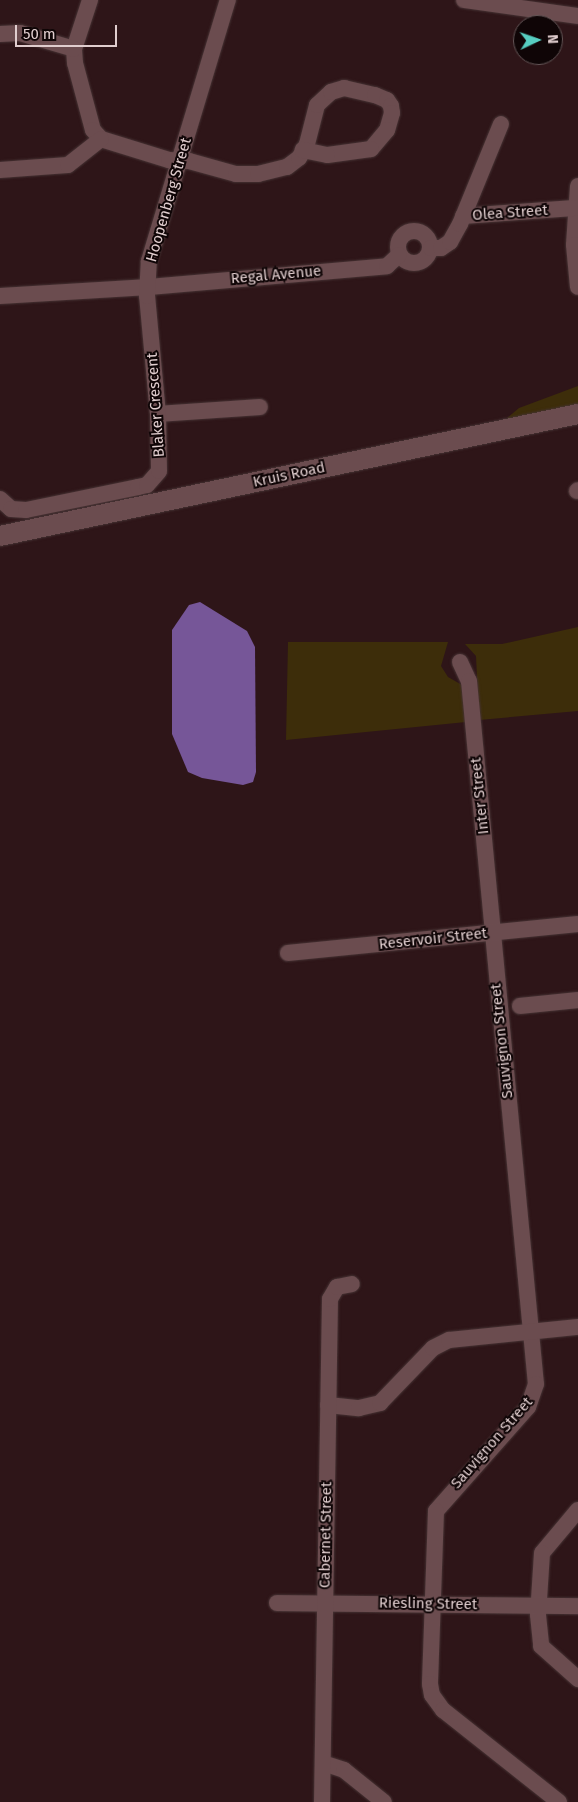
<!DOCTYPE html>
<style>
body{margin:0}
#map{position:relative;width:578px;height:1802px;overflow:hidden;background:#2e1518;font-family:"Fira Sans",sans-serif}
div>[style]{position:absolute}
.green>*{inset:0;background:#3d2d0a}
.water>*{inset:0;background:#765698}
.roads{filter:drop-shadow(0 0 1px #463334) drop-shadow(0 0 1px #463334)}
.minor>*{height:16px;margin:-8px;padding:0 8px;transform-origin:8px;border-radius:8px;background:#6b4c4f}
.minor>.ring{margin:-8px;padding:0;box-sizing:content-box;background:none;border:16px solid #6b4c4f;border-radius:50%}
.tertiary>*{height:20px;margin:-10px;padding:0 10px;transform-origin:10px;border-radius:10px;background:#6b4c4f}
span{translate:-50% -50%;white-space:nowrap;text-align:center;line-height:1.15;-webkit-text-stroke:4px #0f0506;paint-order:stroke}
.street-label{font-size:15px;color:#e0cdce}
.north{position:absolute;left:513px;top:15px;width:50px;height:50px;box-sizing:border-box;background:#0f0506;border:1px solid #635556;border-radius:50%;rotate:87deg;font-size:14px;font-weight:700;line-height:20px;text-align:center;color:#e0cdce}
.north::after{content:'';display:block;margin:auto;width:18px;height:22px;background:#57cec1;clip-path:polygon(50% 0,100% 100%,50% 72%,0 100%)}
.scale{position:absolute;left:15px;top:25px;width:102px;height:22px;box-sizing:border-box;border:2px solid #e0cdce;border-top:0;padding-left:6px;font-size:15px;line-height:18px;white-space:nowrap;color:#e0cdce;-webkit-text-stroke:4px #0f0506;paint-order:stroke}
</style>
<div id="map">
<div class="green">
<i style="clip-path:polygon(578px 386px,578px 407px,507px 422px,507px 418px,519px 408px)"></i>
<i style="clip-path:polygon(578px 627px,578px 711px,479px 720px,476px 656px,465px 644px,502px 644px)"></i>
<i style="clip-path:polygon(288px 642px,448px 642px,441px 666px,448px 677px,462px 685px,466px 722px,286px 740px)"></i>
</div>
<div class="water">
<i style="clip-path:polygon(200px 602px,247px 631px,255px 647px,256px 772px,253px 782px,243px 785px,202px 778px,188px 772px,172px 734px,172px 630px,189px 605px)"></i>
</div>
<div class="roads">
<div class="minor">
<i style="left:90px;top:0;width:52px;rotate:108.1deg"></i>
<i style="left:74px;top:49px;width:14px;rotate:86deg"></i>
<i style="left:75px;top:63px;width:69px;rotate:75deg"></i>
<i style="left:93px;top:130px;width:12px;rotate:48deg"></i>
<i style="left:101px;top:139px;width:71px;rotate:17.2deg"></i>
<i style="left:169px;top:160px;width:20px;rotate:3deg"></i>
<i style="left:189px;top:161px;width:49px;rotate:15.5deg"></i>
<i style="left:236px;top:174px;width:22px"></i>
<i style="left:258px;top:174px;width:30px;rotate:-14deg"></i>
<i style="left:287px;top:167px;width:15px;rotate:-37deg"></i>
<i style="left:299px;top:158px;width:16px;rotate:-60deg"></i>
<i style="left:307px;top:144px;width:40px;rotate:-75.6deg"></i>
<i style="left:317px;top:105px;width:19px;rotate:-43deg"></i>
<i style="left:331px;top:92px;width:14px;rotate:-17deg"></i>
<i style="left:344px;top:88px;width:32px;rotate:13deg"></i>
<i style="left:375px;top:95px;width:13px;rotate:23deg"></i>
<i style="left:387px;top:100px;width:7px;rotate:56deg"></i>
<i style="left:391px;top:106px;width:7px;rotate:82deg"></i>
<i style="left:392px;top:113px;width:18px;rotate:106deg"></i>
<i style="left:387px;top:130px;width:25px;rotate:130deg"></i>
<i style="left:371px;top:149px;width:44px;rotate:172.2deg"></i>
<i style="left:327px;top:155px;width:25px;rotate:-168deg"></i>
<i style="left:464px;top:0;width:115px;rotate:8deg"></i>
<i style="left:0;top:34px;width:20px;rotate:-3deg"></i>
<i style="left:20px;top:33px;width:56px;rotate:16.5deg"></i>
<i style="left:0;top:170px;width:68px;rotate:-4.2deg"></i>
<i style="left:68px;top:165px;width:42px;rotate:-38.2deg"></i>
<i style="left:578px;top:186px;width:59px;rotate:93.9deg"></i>
<i style="left:574px;top:245px;width:42px;rotate:84.6deg"></i>
<i style="left:463px;top:216px;width:111px;rotate:-4.1deg"></i>
<i class="ring" style="left:398px;top:231px;width:16px;height:16px"></i>
<i style="left:431px;top:248px;width:10px"></i>
<i style="left:441px;top:248px;width:11px;rotate:-34deg"></i>
<i style="left:450px;top:242px;width:21px;rotate:-61deg"></i>
<i style="left:460px;top:224px;width:108px;rotate:-67.7deg"></i>
<i style="left:0;top:296px;width:149px;rotate:-3.5deg"></i>
<i style="left:149px;top:287px;width:239px;rotate:-5deg"></i>
<i style="left:387px;top:266px;width:16px;rotate:-43deg"></i>
<i style="left:158px;top:414px;width:102px;rotate:-3.9deg"></i>
<i style="left:577px;top:491px;width:1px;rotate:-45deg"></i>
<i style="left:0;top:499px;width:15px;rotate:42deg"></i>
<i style="left:11px;top:509px;width:15px;rotate:4deg"></i>
<i style="left:26px;top:510px;width:114px;rotate:-11.6deg"></i>
<i style="left:138px;top:487px;width:9px;rotate:-13deg"></i>
<i style="left:147px;top:485px;width:18px;rotate:-49deg"></i>
<i style="left:159px;top:471px;width:57px;rotate:-91deg"></i>
<i style="left:158px;top:414px;width:119px;rotate:-95.3deg"></i>
<i style="left:147px;top:296px;width:35px;rotate:-87deg"></i>
<i style="left:149px;top:261px;width:273px;rotate:-73.2deg"></i>
<i style="left:460px;top:662px;width:21px;rotate:65deg"></i>
<i style="left:469px;top:681px;width:706px;rotate:84.56deg"></i>
<i style="left:536px;top:1384px;width:24px;rotate:109deg"></i>
<i style="left:528px;top:1407px;width:139px;rotate:131.5deg"></i>
<i style="left:436px;top:1511px;width:173px;rotate:92deg"></i>
<i style="left:430px;top:1684px;width:11px;rotate:80deg"></i>
<i style="left:432px;top:1695px;width:19px;rotate:54deg"></i>
<i style="left:443px;top:1710px;width:148px;rotate:38.4deg"></i>
<i style="left:288px;top:953px;width:291px;rotate:-5.7deg"></i>
<i style="left:520px;top:1006px;width:58px;rotate:-5.9deg"></i>
<i style="left:328px;top:1405px;width:31px;rotate:6deg"></i>
<i style="left:359px;top:1408px;width:22px;rotate:-13deg"></i>
<i style="left:380px;top:1403px;width:76px;rotate:-46.1deg"></i>
<i style="left:433px;top:1348px;width:18px;rotate:-27deg"></i>
<i style="left:449px;top:1340px;width:130px;rotate:-5.8deg"></i>
<i style="left:578px;top:1510px;width:56px;rotate:129.9deg"></i>
<i style="left:542px;top:1553px;width:62px;rotate:93.7deg"></i>
<i style="left:538px;top:1615px;width:31px;rotate:84deg"></i>
<i style="left:541px;top:1646px;width:50px;rotate:41.7deg"></i>
<i style="left:277px;top:1603px;width:301px;rotate:0.6deg"></i>
<i style="left:323px;top:1763px;width:22px;rotate:18deg"></i>
<i style="left:344px;top:1770px;width:51px;rotate:38.7deg"></i>
<i style="left:322px;top:1802px;width:503px;rotate:-89.09deg"></i>
<i style="left:330px;top:1299px;width:14px;rotate:-60deg"></i>
<i style="left:337px;top:1287px;width:15px;rotate:-11deg"></i>
</div>
<div class="tertiary">
<i style="left:0;top:536px;width:591px;rotate:-11.92deg"></i>
</div>
</div>
<div class="street-label">
<span style="left:169px;top:200px;rotate:-74deg">Hoopenberg Street</span>
<span style="left:510px;top:213px;rotate:-4deg">Olea Street</span>
<span style="left:276px;top:275px;rotate:-5deg">Regal Avenue</span>
<span style="left:156px;top:405px;rotate:-94deg">Blaker Crescent</span>
<span style="left:289px;top:475px;rotate:-12deg">Kruis Road</span>
<span style="left:480px;top:796px;rotate:-96deg">Inter Street</span>
<span style="left:433px;top:939px;rotate:-6deg">Reservoir Street</span>
<span style="left:502px;top:1041px;rotate:-96deg">Sauvignon Street</span>
<span style="left:492px;top:1443px;rotate:-49deg">Sauvignon Street</span>
<span style="left:326px;top:1535px;rotate:-89deg">Cabernet Street</span>
<span style="left:428px;top:1604px;rotate:1deg">Riesling Street</span>
</div>
<div class="north">N</div>
<div class="scale">50 m</div>
</div>
